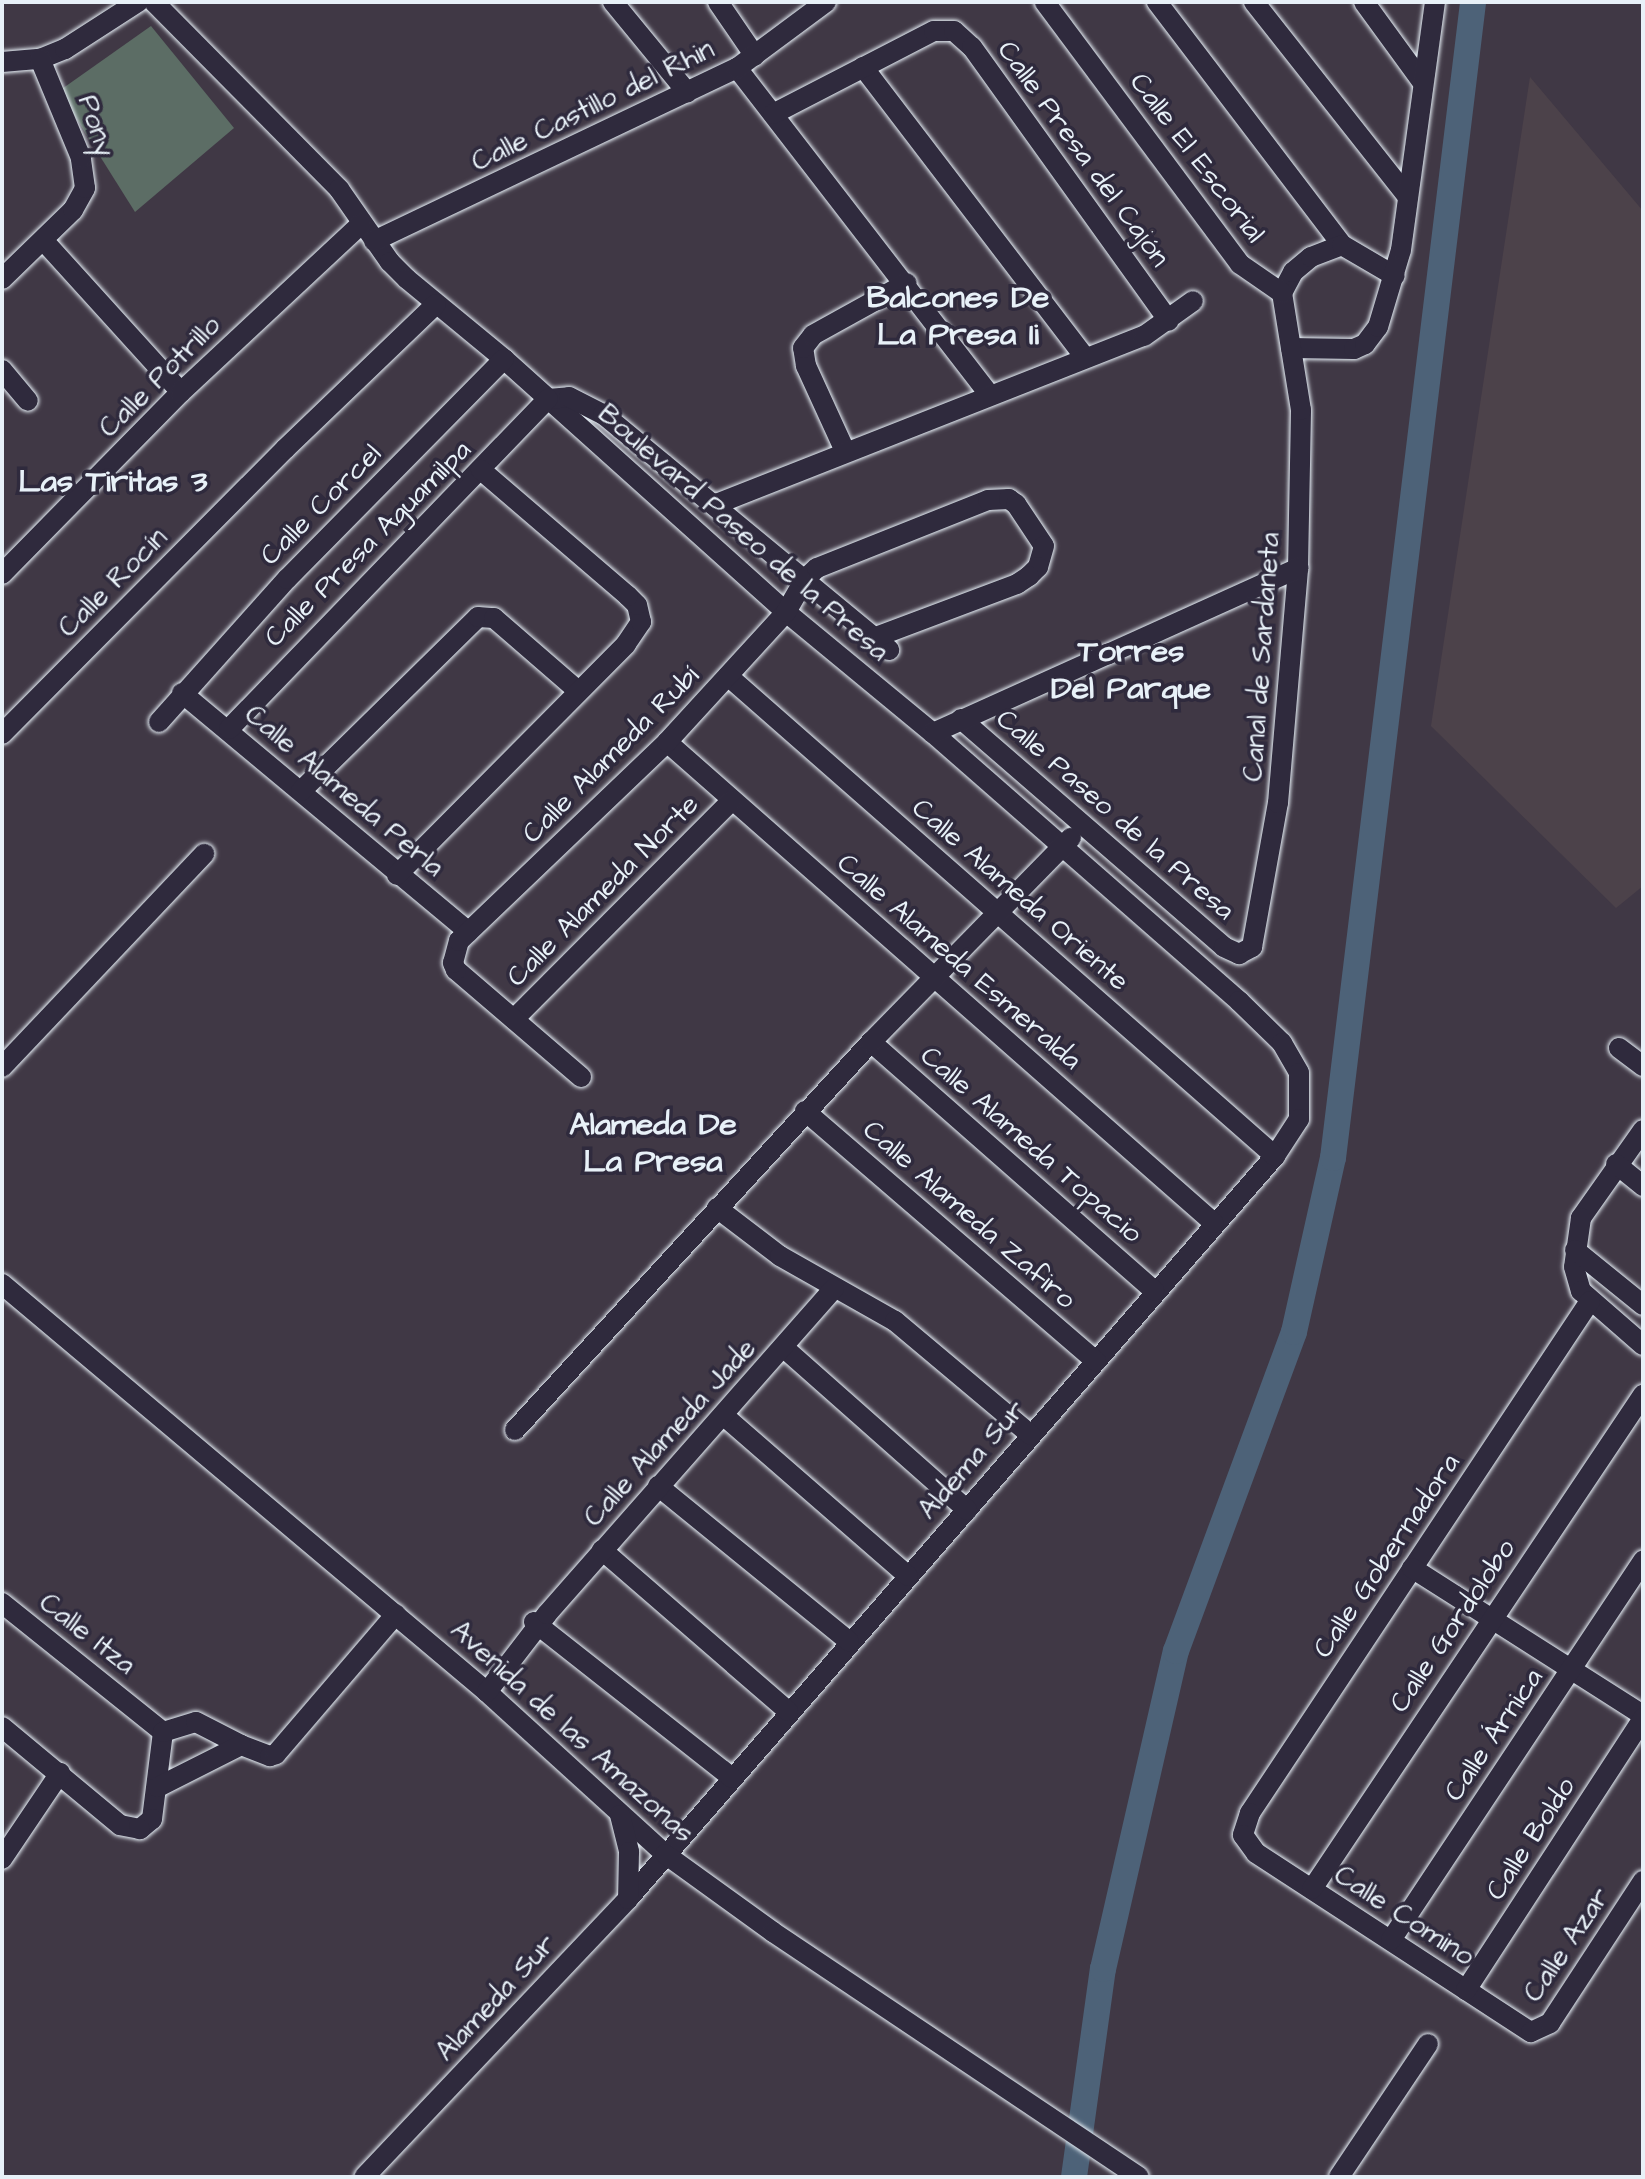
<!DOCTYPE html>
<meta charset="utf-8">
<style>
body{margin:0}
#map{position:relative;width:1645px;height:2179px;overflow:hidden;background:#403845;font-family:"Architects Daughter",sans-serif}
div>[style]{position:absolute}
.built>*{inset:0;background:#4c424a}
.green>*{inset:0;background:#5c6d65}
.river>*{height:26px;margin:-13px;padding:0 13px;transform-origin:13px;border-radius:13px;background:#4d6278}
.roads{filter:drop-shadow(0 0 2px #e8f1f8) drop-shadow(0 0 2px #e8f1f8)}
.minor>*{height:20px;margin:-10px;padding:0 10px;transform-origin:10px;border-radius:10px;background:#2f2a3d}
span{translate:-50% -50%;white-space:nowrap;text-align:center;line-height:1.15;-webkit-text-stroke:7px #2f2a3d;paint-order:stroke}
.street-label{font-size:28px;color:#e8f1f8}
.quarter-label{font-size:32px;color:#e8f1f8;font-weight:700}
.frame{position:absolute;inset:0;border:4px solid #e8f1f8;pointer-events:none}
</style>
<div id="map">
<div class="built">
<i style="clip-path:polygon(1530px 77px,1643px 211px,1643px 886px,1616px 908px,1431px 726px)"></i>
</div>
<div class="green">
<i style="clip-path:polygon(151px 26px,234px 128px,135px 212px,59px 91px)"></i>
</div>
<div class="river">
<i style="left:1074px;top:2177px;width:210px;rotate:-82.1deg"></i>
<i style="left:1103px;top:1969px;width:326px;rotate:-77.1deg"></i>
<i style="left:1176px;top:1651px;width:340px;rotate:-69.7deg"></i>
<i style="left:1294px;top:1332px;width:178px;rotate:-77.4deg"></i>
<i style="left:1333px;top:1158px;width:1164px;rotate:-83.09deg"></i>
</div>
<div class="roads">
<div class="minor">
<i style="left:154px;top:2px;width:263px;rotate:45.3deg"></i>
<i style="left:339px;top:189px;width:89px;rotate:55.1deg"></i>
<i style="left:390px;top:262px;width:24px;rotate:45deg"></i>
<i style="left:407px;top:279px;width:126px;rotate:39.5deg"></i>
<i style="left:504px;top:359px;width:379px;rotate:41.9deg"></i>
<i style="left:786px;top:612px;width:190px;rotate:39.5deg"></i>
<i style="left:933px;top:733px;width:407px;rotate:41.2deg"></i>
<i style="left:1239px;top:1001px;width:60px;rotate:44.3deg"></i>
<i style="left:1282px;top:1043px;width:34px;rotate:60deg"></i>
<i style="left:1299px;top:1073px;width:46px;rotate:90deg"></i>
<i style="left:1299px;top:1119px;width:44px;rotate:123deg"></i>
<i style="left:1275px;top:1156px;width:985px;rotate:131.05deg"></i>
<i style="left:628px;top:1899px;width:383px;rotate:133.5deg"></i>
<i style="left:613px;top:2px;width:117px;rotate:50.6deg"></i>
<i style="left:718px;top:2px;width:65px;rotate:55.6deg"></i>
<i style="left:1157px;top:2px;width:305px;rotate:52.7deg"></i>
<i style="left:1254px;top:2px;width:247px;rotate:51.7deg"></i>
<i style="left:1364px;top:2px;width:100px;rotate:53.9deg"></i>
<i style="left:2px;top:62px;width:38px;rotate:-5deg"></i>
<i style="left:40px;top:59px;width:27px;rotate:-22deg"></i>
<i style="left:65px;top:49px;width:87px;rotate:-32.8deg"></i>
<i style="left:863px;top:67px;width:365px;rotate:52.6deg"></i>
<i style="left:737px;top:68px;width:413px;rotate:52.3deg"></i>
<i style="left:773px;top:114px;width:181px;rotate:-27.3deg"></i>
<i style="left:934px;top:31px;width:20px"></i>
<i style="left:954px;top:31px;width:24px;rotate:42deg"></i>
<i style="left:972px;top:47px;width:337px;rotate:54.3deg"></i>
<i style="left:43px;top:240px;width:205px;rotate:47.8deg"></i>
<i style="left:374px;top:241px;width:402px;rotate:-25.5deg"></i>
<i style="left:737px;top:68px;width:111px;rotate:-36.6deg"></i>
<i style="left:2px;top:279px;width:99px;rotate:-44.2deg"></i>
<i style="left:73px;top:210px;width:25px;rotate:-61deg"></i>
<i style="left:85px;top:188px;width:30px;rotate:-98deg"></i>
<i style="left:81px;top:158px;width:107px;rotate:-112.5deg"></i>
<i style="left:1282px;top:293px;width:24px;rotate:-62deg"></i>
<i style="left:1293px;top:272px;width:23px;rotate:-40deg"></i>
<i style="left:1311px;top:257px;width:33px;rotate:-21deg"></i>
<i style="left:1342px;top:245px;width:61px;rotate:30.3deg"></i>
<i style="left:1291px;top:348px;width:63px;rotate:0.9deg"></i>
<i style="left:1354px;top:349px;width:12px;rotate:-24deg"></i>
<i style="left:1365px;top:344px;width:21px;rotate:-53deg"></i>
<i style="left:1378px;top:327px;width:80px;rotate:-73.4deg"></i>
<i style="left:1401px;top:250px;width:250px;rotate:-82.2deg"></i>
<i style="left:2px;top:370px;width:40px;rotate:50deg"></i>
<i style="left:548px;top:399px;width:21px;rotate:-5deg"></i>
<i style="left:569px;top:397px;width:38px;rotate:27deg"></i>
<i style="left:603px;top:414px;width:371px;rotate:39.5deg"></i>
<i style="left:845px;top:451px;width:94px;rotate:-114.6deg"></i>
<i style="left:806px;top:366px;width:18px;rotate:-99deg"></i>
<i style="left:803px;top:348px;width:16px;rotate:-52deg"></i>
<i style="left:813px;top:335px;width:107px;rotate:-29deg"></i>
<i style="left:714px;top:505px;width:462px;rotate:-21.5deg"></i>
<i style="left:1144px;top:336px;width:60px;rotate:-35.5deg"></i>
<i style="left:2px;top:574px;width:255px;rotate:-45.5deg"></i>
<i style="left:181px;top:392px;width:246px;rotate:-43deg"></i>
<i style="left:728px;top:676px;width:728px;rotate:41.27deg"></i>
<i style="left:182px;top:693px;width:373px;rotate:39.8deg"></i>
<i style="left:961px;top:719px;width:348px;rotate:40.9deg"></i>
<i style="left:1224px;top:947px;width:17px;rotate:25deg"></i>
<i style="left:1239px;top:954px;width:15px;rotate:-28deg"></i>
<i style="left:1252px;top:947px;width:146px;rotate:-79.8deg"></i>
<i style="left:1278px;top:803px;width:236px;rotate:-85.1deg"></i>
<i style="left:1298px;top:568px;width:158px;rotate:-88.9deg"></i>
<i style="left:1301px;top:410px;width:119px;rotate:-99.2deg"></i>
<i style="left:1282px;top:293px;width:51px;rotate:-145.4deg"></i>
<i style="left:1240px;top:264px;width:327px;rotate:-126.7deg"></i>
<i style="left:159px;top:722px;width:192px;rotate:-48.2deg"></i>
<i style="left:287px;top:579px;width:309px;rotate:-45.4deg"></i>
<i style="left:229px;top:729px;width:459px;rotate:-46deg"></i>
<i style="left:933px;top:733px;width:401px;rotate:-24.3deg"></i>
<i style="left:2px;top:734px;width:402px;rotate:-45.2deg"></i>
<i style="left:285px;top:449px;width:209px;rotate:-43.8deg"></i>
<i style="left:667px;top:742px;width:728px;rotate:41.33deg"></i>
<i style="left:301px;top:791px;width:248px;rotate:-44.5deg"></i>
<i style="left:478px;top:617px;width:16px;rotate:4deg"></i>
<i style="left:494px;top:618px;width:110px;rotate:40.9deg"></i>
<i style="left:397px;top:875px;width:325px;rotate:-45.2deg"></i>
<i style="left:626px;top:644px;width:27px;rotate:-56deg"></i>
<i style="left:641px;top:622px;width:17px;rotate:-103deg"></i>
<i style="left:637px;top:605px;width:13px;rotate:-135deg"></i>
<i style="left:628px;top:596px;width:194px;rotate:-139.4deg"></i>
<i style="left:514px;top:1019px;width:308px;rotate:-45.1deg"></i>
<i style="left:871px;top:1042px;width:377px;rotate:41.3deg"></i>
<i style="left:1619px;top:1048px;width:30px;rotate:37deg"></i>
<i style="left:2px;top:1067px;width:294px;rotate:-46.5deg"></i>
<i style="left:581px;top:1077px;width:165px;rotate:-139.4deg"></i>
<i style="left:456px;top:970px;width:8px;rotate:-113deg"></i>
<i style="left:453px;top:963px;width:23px;rotate:-75deg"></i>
<i style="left:459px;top:941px;width:288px;rotate:-43.7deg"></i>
<i style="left:667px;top:742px;width:176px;rotate:-47.5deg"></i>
<i style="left:786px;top:612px;width:38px;rotate:-60deg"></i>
<i style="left:805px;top:579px;width:16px;rotate:-43deg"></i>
<i style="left:817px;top:568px;width:184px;rotate:-21.7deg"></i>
<i style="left:988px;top:500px;width:21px;rotate:-3deg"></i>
<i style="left:1009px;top:499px;width:9px;rotate:36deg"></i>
<i style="left:1016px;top:504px;width:50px;rotate:56.3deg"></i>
<i style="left:1044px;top:546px;width:22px;rotate:106deg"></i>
<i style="left:1038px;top:567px;width:13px;rotate:135deg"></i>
<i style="left:1029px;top:576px;width:14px;rotate:146deg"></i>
<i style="left:1017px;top:584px;width:154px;rotate:159.4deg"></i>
<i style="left:805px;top:1111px;width:384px;rotate:40.7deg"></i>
<i style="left:1643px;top:1130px;width:108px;rotate:125.2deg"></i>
<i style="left:1581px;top:1218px;width:49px;rotate:98.1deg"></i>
<i style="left:1574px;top:1267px;width:25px;rotate:74deg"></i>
<i style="left:1581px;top:1291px;width:82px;rotate:41.1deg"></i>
<i style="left:1616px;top:1164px;width:35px;rotate:39deg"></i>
<i style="left:717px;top:1208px;width:79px;rotate:37.3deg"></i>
<i style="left:780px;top:1256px;width:132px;rotate:29.5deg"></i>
<i style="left:895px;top:1321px;width:177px;rotate:40deg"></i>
<i style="left:1575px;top:1250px;width:87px;rotate:39deg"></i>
<i style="left:2px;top:1284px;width:634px;rotate:40.07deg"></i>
<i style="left:487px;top:1692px;width:241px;rotate:42.3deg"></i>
<i style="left:665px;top:1854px;width:133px;rotate:35.8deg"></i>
<i style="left:773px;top:1932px;width:440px;rotate:33.8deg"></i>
<i style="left:1590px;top:1301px;width:615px;rotate:123.59deg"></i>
<i style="left:1250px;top:1813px;width:23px;rotate:108deg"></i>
<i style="left:1243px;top:1835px;width:22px;rotate:54deg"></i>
<i style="left:1256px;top:1853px;width:328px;rotate:33.1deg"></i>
<i style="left:1531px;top:2032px;width:21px;rotate:-25deg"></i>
<i style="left:1550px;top:2023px;width:170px;rotate:-56.8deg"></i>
<i style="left:783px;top:1347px;width:246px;rotate:41.5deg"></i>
<i style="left:723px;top:1415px;width:245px;rotate:41deg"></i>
<i style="left:515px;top:1430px;width:527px;rotate:-47.46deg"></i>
<i style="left:871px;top:1042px;width:286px;rotate:-45.6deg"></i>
<i style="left:658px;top:1486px;width:246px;rotate:39.1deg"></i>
<i style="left:602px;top:1550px;width:246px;rotate:40.9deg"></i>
<i style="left:1412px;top:1568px;width:274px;rotate:32.5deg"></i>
<i style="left:2px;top:1603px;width:206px;rotate:38.7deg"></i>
<i style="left:163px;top:1732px;width:88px;rotate:97.2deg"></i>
<i style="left:152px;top:1819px;width:16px;rotate:140deg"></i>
<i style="left:140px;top:1829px;width:20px;rotate:-169deg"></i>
<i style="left:120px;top:1825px;width:153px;rotate:-140.3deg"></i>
<i style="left:534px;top:1622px;width:252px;rotate:38.2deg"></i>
<i style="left:487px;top:1692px;width:98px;rotate:-52.4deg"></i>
<i style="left:547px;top:1614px;width:434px;rotate:-48.6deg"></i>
<i style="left:163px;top:1732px;width:34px;rotate:-17deg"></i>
<i style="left:196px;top:1722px;width:51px;rotate:27.1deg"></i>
<i style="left:241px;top:1745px;width:31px;rotate:21deg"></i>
<i style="left:270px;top:1756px;width:6px;rotate:-18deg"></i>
<i style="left:276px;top:1754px;width:184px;rotate:-49.4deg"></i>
<i style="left:158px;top:1787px;width:93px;rotate:-26.8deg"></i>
<i style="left:620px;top:1815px;width:38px;rotate:76deg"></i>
<i style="left:629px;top:1852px;width:47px;rotate:91.2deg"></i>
<i style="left:2px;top:1859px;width:104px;rotate:-56deg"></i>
<i style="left:1312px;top:1889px;width:595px;rotate:-56.18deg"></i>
<i style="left:1391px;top:1940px;width:456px;rotate:-56.4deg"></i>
<i style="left:1466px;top:1990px;width:325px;rotate:-56.9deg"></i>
<i style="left:1339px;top:2177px;width:160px;rotate:-56.2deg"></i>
</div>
</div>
<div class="street-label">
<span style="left:593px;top:106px;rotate:-26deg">Calle Castillo del Rhin</span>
<span style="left:96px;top:126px;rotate:71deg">Pony</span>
<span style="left:1083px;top:154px;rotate:54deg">Calle Presa del Cajón</span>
<span style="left:1197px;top:158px;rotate:53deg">Calle El Escorial</span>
<span style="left:160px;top:377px;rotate:-45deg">Calle Potrillo</span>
<span style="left:321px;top:505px;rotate:-45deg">Calle Corcel</span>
<span style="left:743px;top:533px;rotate:41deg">Boulevard Paseo de la Presa</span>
<span style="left:368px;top:544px;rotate:-45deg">Calle Presa Aguamilpa</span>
<span style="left:113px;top:583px;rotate:-45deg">Calle Rocín</span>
<span style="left:1262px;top:657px;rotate:-86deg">Canal de Sardaneta</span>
<span style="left:611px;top:755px;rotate:-45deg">Calle Alameda Rubí</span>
<span style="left:344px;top:791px;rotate:40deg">Calle Alameda Perla</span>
<span style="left:1115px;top:815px;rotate:41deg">Calle Paseo de la Presa</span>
<span style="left:603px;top:891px;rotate:-45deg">Calle Alameda Norte</span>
<span style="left:1020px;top:895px;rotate:41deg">Calle Alameda Oriente</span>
<span style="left:959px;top:962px;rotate:41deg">Calle Alameda Esmeralda</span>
<span style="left:1031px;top:1145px;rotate:41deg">Calle Alameda Topacio</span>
<span style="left:969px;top:1215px;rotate:41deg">Calle Alameda Zafiro</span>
<span style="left:670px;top:1433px;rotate:-48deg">Calle Alameda Jade</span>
<span style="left:972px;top:1460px;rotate:-49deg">Aldema Sur</span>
<span style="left:1387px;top:1556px;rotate:-56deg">Calle Gobernadora</span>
<span style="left:1453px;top:1626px;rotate:-56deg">Calle Gordolobo</span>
<span style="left:87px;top:1634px;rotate:38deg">Calle Itza</span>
<span style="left:572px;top:1732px;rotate:42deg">Avenida de las Amazonas</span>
<span style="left:1494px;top:1735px;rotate:-56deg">Calle Árnica</span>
<span style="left:1531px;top:1839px;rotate:-57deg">Calle Boldo</span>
<span style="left:1404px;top:1916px;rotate:33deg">Calle Comino</span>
<span style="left:1567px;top:1945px;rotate:-56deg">Calle Azar</span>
<span style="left:496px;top:1998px;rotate:-47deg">Alameda Sur</span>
</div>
<div class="quarter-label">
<span style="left:958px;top:317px">Balcones De<br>La Presa Ii</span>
<span style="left:113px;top:482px">Las Tiritas 3</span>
<span style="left:1131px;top:671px">Torres<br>Del Parque</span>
<span style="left:653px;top:1144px">Alameda De<br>La Presa</span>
</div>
<div class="frame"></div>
</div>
